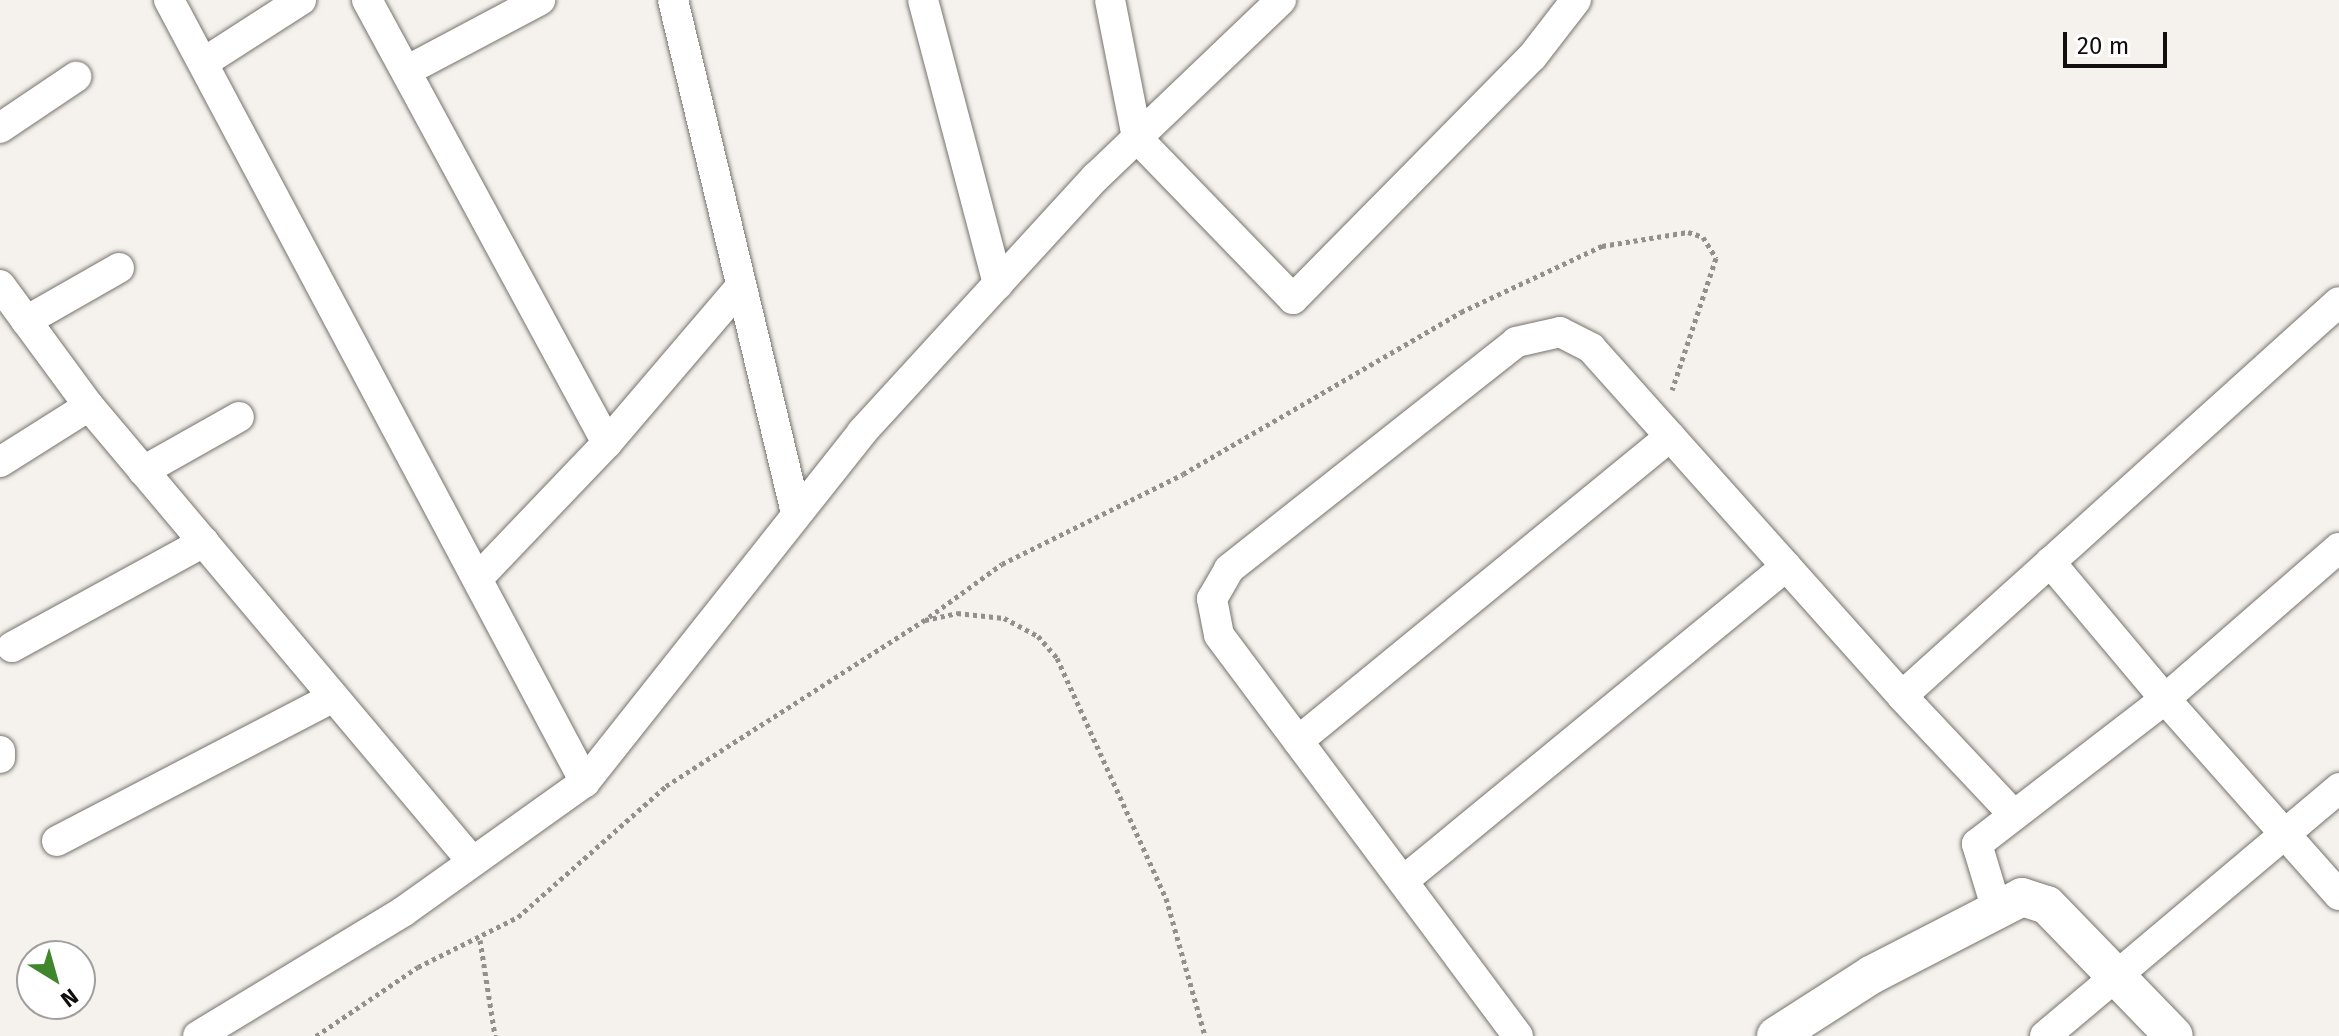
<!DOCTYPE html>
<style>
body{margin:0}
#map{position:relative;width:2339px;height:1036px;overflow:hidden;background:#f5f1ec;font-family:"Fira Sans",sans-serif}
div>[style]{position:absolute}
.path>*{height:5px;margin-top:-2.5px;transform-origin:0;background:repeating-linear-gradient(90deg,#92908c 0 4px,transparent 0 8px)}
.roads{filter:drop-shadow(0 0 2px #76736e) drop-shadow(0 0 2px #76736e)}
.minor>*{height:30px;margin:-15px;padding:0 15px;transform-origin:15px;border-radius:15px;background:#fff}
.tertiary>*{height:38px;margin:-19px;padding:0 19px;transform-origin:19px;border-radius:19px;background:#fff}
span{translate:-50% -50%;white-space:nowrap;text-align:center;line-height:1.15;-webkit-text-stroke:7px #fff;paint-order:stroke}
.north{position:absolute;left:16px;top:940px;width:80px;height:80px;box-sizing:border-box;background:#fff;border:2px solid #9f9f9e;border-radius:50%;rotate:143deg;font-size:22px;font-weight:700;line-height:32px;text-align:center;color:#100f0d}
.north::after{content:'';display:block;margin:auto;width:28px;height:36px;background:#40872c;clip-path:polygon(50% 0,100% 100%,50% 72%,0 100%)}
.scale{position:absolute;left:2063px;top:32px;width:104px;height:36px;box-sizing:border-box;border:4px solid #100f0d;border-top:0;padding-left:10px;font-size:24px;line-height:28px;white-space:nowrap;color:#100f0d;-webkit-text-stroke:6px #fff;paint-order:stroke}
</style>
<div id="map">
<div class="path">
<i style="left:929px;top:617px;width:90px;rotate:-36deg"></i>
<i style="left:1002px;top:564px;width:202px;rotate:-26.4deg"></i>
<i style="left:1183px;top:474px;width:322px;rotate:-30.2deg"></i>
<i style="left:1461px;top:312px;width:156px;rotate:-25.1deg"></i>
<i style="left:1602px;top:246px;width:87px;rotate:-9.2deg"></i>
<i style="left:1688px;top:232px;width:16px;rotate:18deg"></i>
<i style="left:1703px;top:237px;width:25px;rotate:58deg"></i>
<i style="left:1716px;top:258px;width:139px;rotate:108.4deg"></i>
<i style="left:480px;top:940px;width:97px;rotate:81.1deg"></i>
<i style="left:316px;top:1036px;width:123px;rotate:-34.1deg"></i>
<i style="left:418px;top:967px;width:112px;rotate:-26.6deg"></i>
<i style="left:518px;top:917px;width:198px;rotate:-41.5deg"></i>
<i style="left:666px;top:786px;width:308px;rotate:-32.7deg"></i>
<i style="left:925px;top:620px;width:33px;rotate:-12deg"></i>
<i style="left:957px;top:613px;width:47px;rotate:6.1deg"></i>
<i style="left:1004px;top:618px;width:38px;rotate:28deg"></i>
<i style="left:1038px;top:636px;width:29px;rotate:49deg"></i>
<i style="left:1057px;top:658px;width:264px;rotate:65.6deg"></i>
<i style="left:1166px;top:898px;width:143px;rotate:74.2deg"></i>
</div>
<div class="roads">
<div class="minor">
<i style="left:169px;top:0;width:886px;rotate:61.99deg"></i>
<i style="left:367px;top:0;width:504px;rotate:61.55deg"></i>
<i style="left:673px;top:0;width:528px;rotate:76.52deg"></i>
<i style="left:923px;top:0;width:294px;rotate:75.2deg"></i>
<i style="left:1110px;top:0;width:141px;rotate:78.9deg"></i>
<i style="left:1137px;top:138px;width:224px;rotate:45.9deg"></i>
<i style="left:1293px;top:299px;width:340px;rotate:-45.4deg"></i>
<i style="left:1532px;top:57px;width:72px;rotate:-52.3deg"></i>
<i style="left:206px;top:61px;width:113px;rotate:-32.7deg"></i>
<i style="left:406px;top:71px;width:152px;rotate:-27.9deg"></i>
<i style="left:0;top:128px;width:92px;rotate:-33.9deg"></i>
<i style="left:0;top:285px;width:150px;rotate:53.7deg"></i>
<i style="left:26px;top:321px;width:107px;rotate:-29.7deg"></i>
<i style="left:0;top:462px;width:105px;rotate:-32.2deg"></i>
<i style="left:89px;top:406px;width:593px;rotate:49.92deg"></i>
<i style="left:143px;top:471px;width:110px;rotate:-29.4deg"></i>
<i style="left:2050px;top:562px;width:179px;rotate:50deg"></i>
<i style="left:2165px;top:699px;width:230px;rotate:-41deg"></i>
<i style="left:479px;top:577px;width:185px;rotate:-46.3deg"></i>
<i style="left:607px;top:443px;width:206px;rotate:-49.5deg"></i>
<i style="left:12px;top:647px;width:219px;rotate:-28.7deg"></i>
<i style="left:1298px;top:741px;width:481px;rotate:-39.3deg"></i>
<i style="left:0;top:751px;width:7px;rotate:90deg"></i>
<i style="left:2014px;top:815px;width:163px;rotate:-133.3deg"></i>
<i style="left:1902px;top:696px;width:588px;rotate:-42.04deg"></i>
<i style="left:57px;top:841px;width:312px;rotate:-27.5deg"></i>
<i style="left:1403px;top:881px;width:496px;rotate:-39.4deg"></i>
<i style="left:1996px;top:907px;width:66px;rotate:-106.8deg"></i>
<i style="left:1977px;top:844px;width:237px;rotate:-37.6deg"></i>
<i style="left:2165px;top:699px;width:262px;rotate:48.4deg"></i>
<i style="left:198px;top:1036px;width:241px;rotate:-31.2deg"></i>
<i style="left:404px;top:911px;width:222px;rotate:-35.5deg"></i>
<i style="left:585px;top:782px;width:446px;rotate:-51.6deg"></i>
<i style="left:862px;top:432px;width:346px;rotate:-47.5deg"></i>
<i style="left:1096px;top:177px;width:256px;rotate:-43.7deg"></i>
<i style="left:1518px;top:1036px;width:500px;rotate:-126.71deg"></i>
<i style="left:1219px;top:635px;width:37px;rotate:-101deg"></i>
<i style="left:1212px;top:599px;width:34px;rotate:-60deg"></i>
<i style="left:1229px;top:569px;width:366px;rotate:-38.3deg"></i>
<i style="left:1516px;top:342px;width:45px;rotate:-12.8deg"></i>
<i style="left:1560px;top:332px;width:35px;rotate:27deg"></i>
<i style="left:1591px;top:348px;width:467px;rotate:48.2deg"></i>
<i style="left:2045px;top:1036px;width:385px;rotate:-40.1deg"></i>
</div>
<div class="tertiary">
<i style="left:1776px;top:1036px;width:113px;rotate:-32.7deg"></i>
<i style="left:1871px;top:975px;width:170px;rotate:-27.3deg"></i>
<i style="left:2022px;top:897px;width:26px;rotate:18deg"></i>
<i style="left:2047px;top:905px;width:182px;rotate:45.9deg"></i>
</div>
</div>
<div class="north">N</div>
<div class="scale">20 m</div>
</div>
